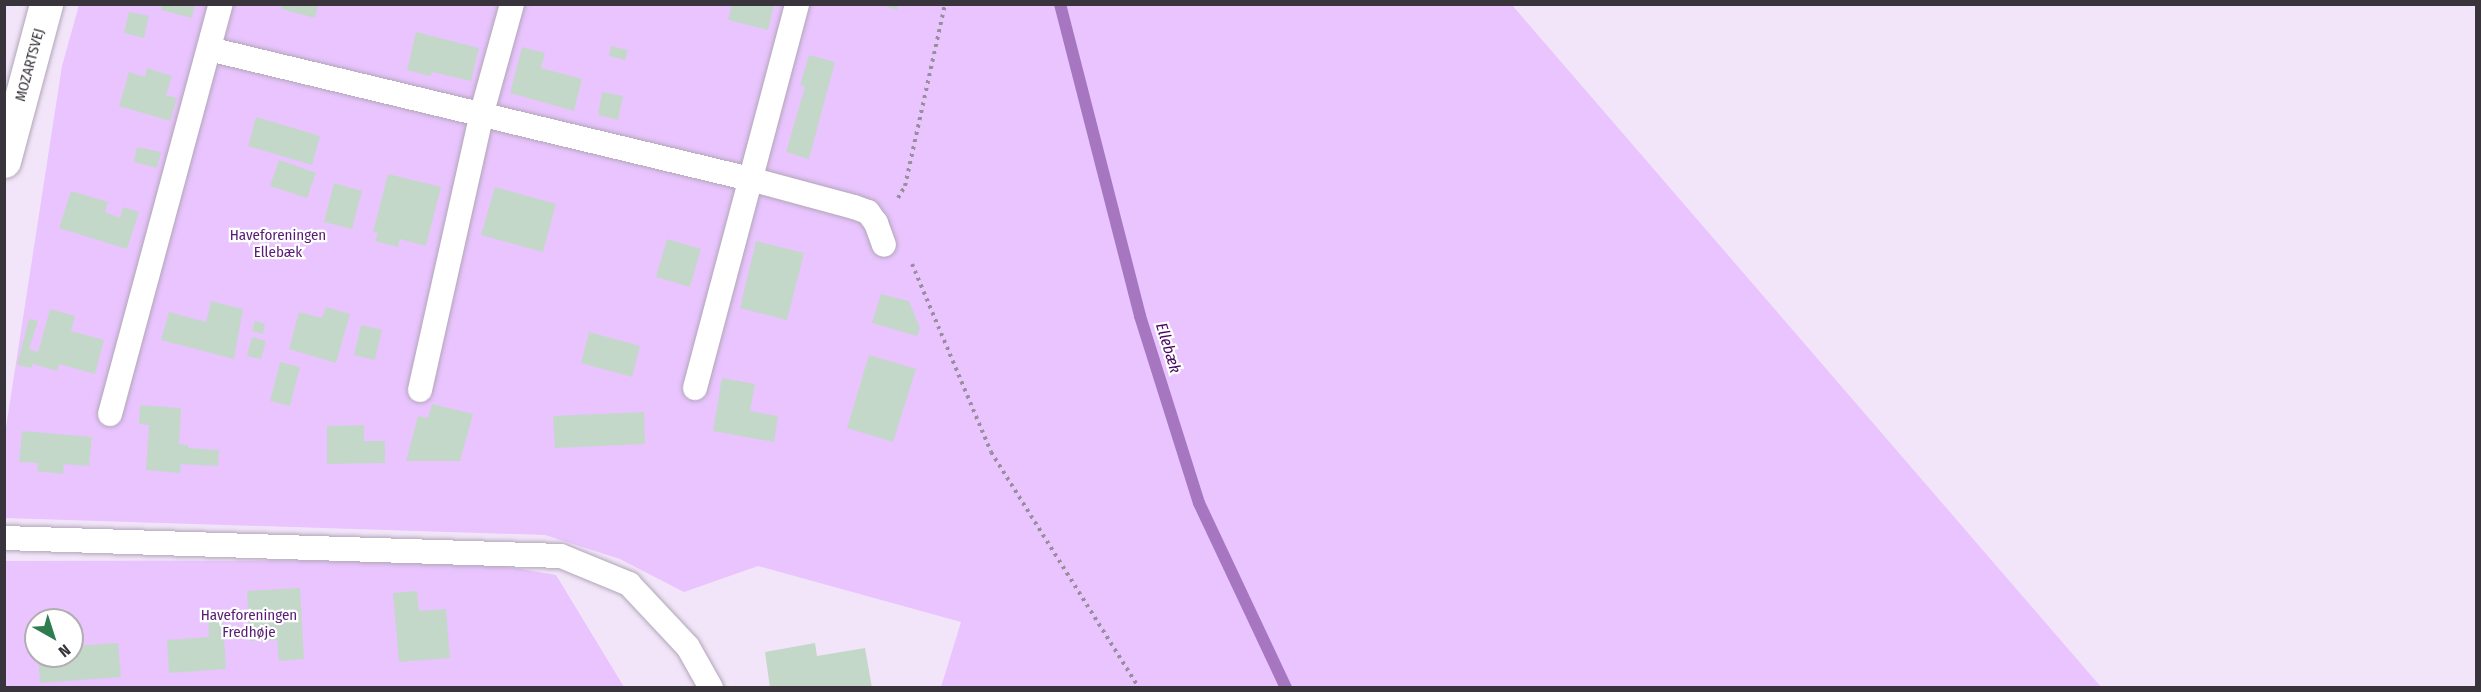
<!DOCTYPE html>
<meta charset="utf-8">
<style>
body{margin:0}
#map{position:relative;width:2481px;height:692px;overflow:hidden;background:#f2e5f9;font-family:"Fira Sans Condensed",sans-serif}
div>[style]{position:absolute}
.green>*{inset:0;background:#e9c4fe}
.stream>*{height:12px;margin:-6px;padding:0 6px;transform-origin:6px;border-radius:6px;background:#a677c0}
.building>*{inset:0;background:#c4d8ca}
.path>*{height:4px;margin-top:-2px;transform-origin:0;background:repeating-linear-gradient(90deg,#988f9d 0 3px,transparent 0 7.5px)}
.roads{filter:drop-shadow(0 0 2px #b1a6b8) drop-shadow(0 0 2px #b1a6b8)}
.service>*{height:24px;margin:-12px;padding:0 12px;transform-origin:12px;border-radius:12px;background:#fff}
.tertiary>*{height:33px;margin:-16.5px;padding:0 16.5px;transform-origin:16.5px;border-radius:16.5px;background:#fff}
span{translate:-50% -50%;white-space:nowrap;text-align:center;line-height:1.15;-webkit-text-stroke:4.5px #fff;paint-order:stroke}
.street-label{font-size:15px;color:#39343c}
.park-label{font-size:15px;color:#591c74}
.water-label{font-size:16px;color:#480462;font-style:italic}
.frame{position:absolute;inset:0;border:6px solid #39343c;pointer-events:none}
.north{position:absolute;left:24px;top:608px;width:60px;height:60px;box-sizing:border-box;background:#fff;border:2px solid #b0aeb1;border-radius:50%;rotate:141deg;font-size:16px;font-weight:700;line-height:24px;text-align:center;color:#39343c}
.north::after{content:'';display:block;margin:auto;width:21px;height:27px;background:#2d7d4e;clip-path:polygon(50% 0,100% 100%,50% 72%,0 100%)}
</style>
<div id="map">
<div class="green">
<i style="clip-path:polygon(79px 5px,1512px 5px,2101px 687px,941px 687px,961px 622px,758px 566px,684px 592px,620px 559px,545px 535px,5px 518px,5px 434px,62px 66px)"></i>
<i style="clip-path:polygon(evenodd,470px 560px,556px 575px,624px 687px,5px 687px,4px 561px,470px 560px,36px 620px,72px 620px,72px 656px,36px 656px,36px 620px)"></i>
</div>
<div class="stream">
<i style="left:1060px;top:4px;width:322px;rotate:75.6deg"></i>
<i style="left:1140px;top:316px;width:196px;rotate:72.5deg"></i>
<i style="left:1199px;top:503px;width:204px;rotate:64.8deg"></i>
</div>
<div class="building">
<i style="clip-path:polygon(162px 4px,195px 4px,192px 18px,161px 10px)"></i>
<i style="clip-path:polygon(282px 4px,318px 4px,315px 18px,281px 9px)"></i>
<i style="clip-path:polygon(732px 4px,774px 4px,768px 30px,728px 20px)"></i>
<i style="clip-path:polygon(879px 4px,899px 4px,897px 10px)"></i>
<i style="clip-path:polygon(129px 12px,149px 16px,144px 38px,124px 33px)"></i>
<i style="clip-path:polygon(416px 32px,479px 48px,471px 81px,432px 72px,430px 76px,407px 70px)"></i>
<i style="clip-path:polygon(611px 46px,628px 50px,625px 60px,609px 56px)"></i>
<i style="clip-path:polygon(522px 47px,545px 53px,541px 68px,582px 79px,574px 111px,510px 93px)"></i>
<i style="clip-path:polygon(809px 55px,835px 62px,809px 159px,786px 152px,805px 87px,800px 85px)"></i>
<i style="clip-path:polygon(147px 68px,172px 76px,166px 95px,177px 98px,170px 121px,119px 106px,129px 72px,145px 77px)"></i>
<i style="clip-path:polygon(602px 92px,623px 96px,618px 120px,598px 115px)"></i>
<i style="clip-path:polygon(256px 117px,320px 136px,312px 165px,248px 146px)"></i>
<i style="clip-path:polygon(137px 147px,161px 152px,157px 168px,134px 162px)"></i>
<i style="clip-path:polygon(279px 160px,316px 173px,307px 198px,270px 186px)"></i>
<i style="clip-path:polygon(388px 174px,441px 187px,426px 246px,400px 239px,398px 247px,375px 241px,378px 233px,373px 232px)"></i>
<i style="clip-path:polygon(334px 183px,362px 191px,352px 229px,324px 222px)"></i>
<i style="clip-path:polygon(495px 187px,556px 204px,543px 252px,481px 235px)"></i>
<i style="clip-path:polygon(71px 191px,108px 202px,105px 212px,120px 218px,123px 207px,139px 212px,127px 249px,59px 228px)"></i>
<i style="clip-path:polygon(667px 239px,701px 249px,690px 287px,656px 277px)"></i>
<i style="clip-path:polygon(756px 241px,804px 253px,787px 320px,740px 308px)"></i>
<i style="clip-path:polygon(881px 294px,909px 301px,920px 328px,917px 336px,872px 323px)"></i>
<i style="clip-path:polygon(211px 301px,243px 309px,234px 359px,161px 340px,169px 312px,206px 322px)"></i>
<i style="clip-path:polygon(326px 307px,350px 314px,336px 363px,289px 349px,299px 312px,322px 318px)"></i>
<i style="clip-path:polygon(50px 309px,75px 316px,71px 331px,104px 340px,95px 374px,59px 364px,57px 371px,33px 364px,31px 368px,17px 365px,29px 319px,38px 321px,29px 349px,38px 352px)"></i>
<i style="clip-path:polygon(255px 321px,265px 324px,263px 334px,252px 331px)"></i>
<i style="clip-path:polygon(361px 325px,382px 330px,375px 360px,354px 355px)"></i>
<i style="clip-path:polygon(589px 332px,640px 346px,632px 377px,581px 363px)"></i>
<i style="clip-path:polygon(252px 337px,266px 341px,261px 359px,247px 356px)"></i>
<i style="clip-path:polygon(869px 355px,916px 369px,893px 442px,847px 428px)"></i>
<i style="clip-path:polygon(280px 362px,300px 367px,290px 406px,270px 401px)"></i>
<i style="clip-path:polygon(722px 378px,755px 384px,750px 411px,778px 416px,774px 442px,713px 431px)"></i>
<i style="clip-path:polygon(432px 404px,473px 414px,460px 461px,406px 461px,418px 416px,428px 418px)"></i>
<i style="clip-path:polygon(140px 405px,181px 408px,179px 444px,188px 445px,188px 448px,219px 450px,218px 466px,181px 464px,180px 473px,146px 470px,149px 425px,139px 424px)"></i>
<i style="clip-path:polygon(644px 412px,645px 444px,555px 448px,553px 416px)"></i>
<i style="clip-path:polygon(364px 425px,364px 441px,385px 441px,385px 463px,327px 464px,327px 426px)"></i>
<i style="clip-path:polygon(22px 431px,92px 437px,89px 466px,64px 464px,63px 474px,37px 471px,38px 463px,19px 462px)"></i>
<i style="clip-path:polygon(300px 588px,304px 659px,279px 661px,277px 640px,250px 641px,247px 591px)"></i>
<i style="clip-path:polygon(417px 591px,419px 611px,446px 609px,450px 658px,399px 662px,393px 593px)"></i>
<i style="clip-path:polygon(223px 618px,226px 669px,169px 673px,167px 640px,209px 637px,208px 619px)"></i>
<i style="clip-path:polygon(118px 643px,121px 677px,40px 683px,38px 656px,72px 656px,72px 646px)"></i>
<i style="clip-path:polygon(815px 643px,817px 656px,865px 648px,872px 688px,770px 688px,765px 652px)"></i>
</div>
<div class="path">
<i style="left:898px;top:198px;width:14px;rotate:-60deg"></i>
<i style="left:905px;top:186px;width:186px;rotate:-77.6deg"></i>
<i style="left:912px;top:264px;width:204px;rotate:67.2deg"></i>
<i style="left:991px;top:452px;width:279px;rotate:57.9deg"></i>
</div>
<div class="roads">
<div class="service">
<i style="left:209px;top:49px;width:556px;rotate:13.51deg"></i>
<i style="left:750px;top:179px;width:108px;rotate:15.1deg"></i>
<i style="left:854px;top:207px;width:15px;rotate:20deg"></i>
<i style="left:868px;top:212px;width:14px;rotate:54deg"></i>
<i style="left:876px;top:223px;width:23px;rotate:70deg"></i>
<i style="left:695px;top:388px;width:397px;rotate:-75.1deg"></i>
<i style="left:420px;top:390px;width:281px;rotate:-77.4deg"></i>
<i style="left:481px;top:116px;width:116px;rotate:-74.5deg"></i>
<i style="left:110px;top:414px;width:425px;rotate:-74.9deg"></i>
<i style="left:4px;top:538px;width:557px;rotate:1.85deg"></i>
<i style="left:561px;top:556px;width:74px;rotate:22.4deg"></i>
<i style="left:629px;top:584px;width:86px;rotate:46.9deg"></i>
<i style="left:688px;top:647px;width:47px;rotate:60.7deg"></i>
</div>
<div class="tertiary">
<i style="left:4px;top:161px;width:163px;rotate:-75deg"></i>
</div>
</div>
<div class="street-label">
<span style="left:30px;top:65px;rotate:-75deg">MOZARTSVEJ</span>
</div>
<div class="park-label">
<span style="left:278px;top:244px">Haveforeningen<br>Ellebæk</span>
<span style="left:249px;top:624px">Haveforeningen<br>Fredhøje</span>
</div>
<div class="water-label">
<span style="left:1168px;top:348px;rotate:73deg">Ellebæk</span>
</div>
<div class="frame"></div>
<div class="north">N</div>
</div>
